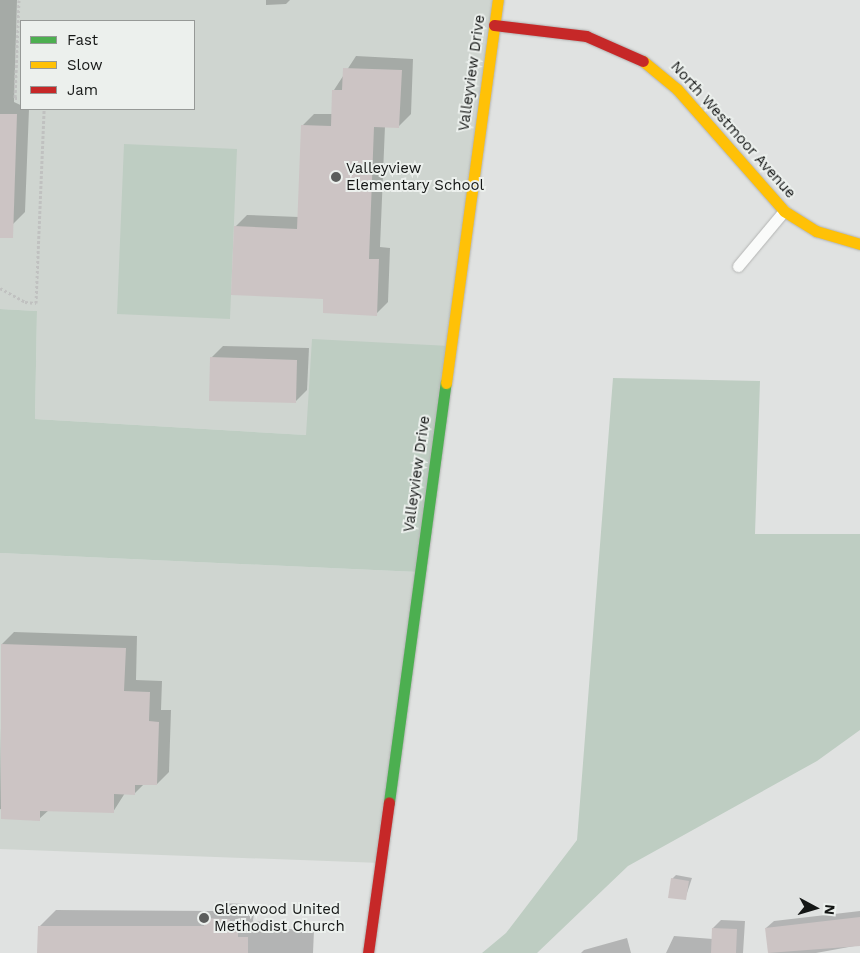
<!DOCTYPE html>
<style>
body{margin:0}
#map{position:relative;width:860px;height:953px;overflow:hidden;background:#e0e2e1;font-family:"Work Sans",sans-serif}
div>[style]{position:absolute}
.built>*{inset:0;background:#cfd5d0}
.green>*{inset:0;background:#becdc2}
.shadow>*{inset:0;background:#0003}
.building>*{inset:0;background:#ccc4c4}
.path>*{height:3px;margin-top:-1.5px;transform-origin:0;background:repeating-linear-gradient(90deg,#c0c1c0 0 2.5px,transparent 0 5px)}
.roads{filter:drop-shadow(0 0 1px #b2b3b2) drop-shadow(0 0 1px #b2b3b2)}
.lane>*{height:11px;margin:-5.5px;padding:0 5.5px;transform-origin:5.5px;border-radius:5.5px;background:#fafbfa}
.fast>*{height:11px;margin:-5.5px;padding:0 5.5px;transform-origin:5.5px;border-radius:5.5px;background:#4caf50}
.slow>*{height:11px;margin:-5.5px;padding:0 5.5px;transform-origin:5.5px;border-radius:5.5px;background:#ffc107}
.jam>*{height:11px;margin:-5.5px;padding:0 5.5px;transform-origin:5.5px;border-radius:5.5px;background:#c62828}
.dots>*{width:14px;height:14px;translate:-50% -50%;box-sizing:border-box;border:2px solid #ecf0ed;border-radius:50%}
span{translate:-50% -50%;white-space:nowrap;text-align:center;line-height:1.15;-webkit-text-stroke:4px #ecf0ed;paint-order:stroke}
.street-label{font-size:15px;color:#141615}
.poi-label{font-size:15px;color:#141615}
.left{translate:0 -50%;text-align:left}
.legend{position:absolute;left:20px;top:20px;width:175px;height:90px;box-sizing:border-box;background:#ecf0ed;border:1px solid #969997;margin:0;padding:6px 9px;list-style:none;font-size:15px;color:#141615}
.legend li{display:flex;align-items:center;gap:10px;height:25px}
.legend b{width:25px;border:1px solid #969997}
.north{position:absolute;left:790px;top:883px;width:50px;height:50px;-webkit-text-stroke:4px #ecf0ed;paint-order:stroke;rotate:96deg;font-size:14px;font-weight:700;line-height:20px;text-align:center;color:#141615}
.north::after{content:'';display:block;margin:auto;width:18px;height:22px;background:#141615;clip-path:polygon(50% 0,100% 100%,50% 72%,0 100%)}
</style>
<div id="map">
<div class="built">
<i style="clip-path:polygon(evenodd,0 0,498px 0,450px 346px,306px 435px,35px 419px,37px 311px,0 309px,0 0,21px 21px,194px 21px,194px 109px,21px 109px,21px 21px)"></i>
<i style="clip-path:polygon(0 553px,418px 572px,381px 863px,0 849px)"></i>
</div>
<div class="green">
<i style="clip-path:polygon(124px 144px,237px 149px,230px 319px,117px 314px)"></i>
<i style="clip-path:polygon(0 309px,37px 311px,35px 419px,306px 435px,312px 339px,450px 346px,418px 572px,0 553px)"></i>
<i style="clip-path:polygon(613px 378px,760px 381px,755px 534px,860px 534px,860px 730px,817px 761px,628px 866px,537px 953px,482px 953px,506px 933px,577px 840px)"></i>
</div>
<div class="shadow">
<i style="clip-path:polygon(0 0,17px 0,14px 102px,29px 109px,25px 212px,13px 224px,0 223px)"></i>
<i style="clip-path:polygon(266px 0,290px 0,286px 4px,266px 5px)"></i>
<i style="clip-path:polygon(356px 56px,413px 59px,411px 114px,399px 126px,385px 126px,380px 247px,390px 248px,388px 302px,376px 314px,325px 298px,235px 227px,247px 215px,299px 217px,302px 126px,314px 114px,333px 114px,334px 90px)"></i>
<i style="clip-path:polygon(223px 346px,309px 348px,307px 390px,295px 402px,211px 358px)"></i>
<i style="clip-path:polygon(14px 632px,137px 636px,136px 680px,162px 681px,161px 710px,171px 710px,169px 772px,157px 784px,144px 784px,134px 794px,125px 793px,113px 812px,49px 810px,39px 819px,0 809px,2px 644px)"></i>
<i style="clip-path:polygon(676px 875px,692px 878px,685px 899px,672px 879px)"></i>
<i style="clip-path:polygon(221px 903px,245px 904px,245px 913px,254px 913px,253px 921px,264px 922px,263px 928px,314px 930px,313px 953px,39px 953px,40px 926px,56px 910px,213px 911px)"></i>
<i style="clip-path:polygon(860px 911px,860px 945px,816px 953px,769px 953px,766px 928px,774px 921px)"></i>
<i style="clip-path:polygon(721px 920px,745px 921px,743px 953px,666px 953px,674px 936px,713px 939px,713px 928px)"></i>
<i style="clip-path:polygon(627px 938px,631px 953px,581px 953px,584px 950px)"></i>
</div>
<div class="building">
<i style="clip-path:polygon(343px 68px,402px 70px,399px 128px,374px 127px,369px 259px,379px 259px,377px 316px,323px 313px,323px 299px,231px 295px,234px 226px,297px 229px,301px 125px,331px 126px,332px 90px,342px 90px)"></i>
<i style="clip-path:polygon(0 114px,17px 114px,13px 238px,0 238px)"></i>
<i style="clip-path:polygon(210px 357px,297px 360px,296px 403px,209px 401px)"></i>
<i style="clip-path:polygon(1px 644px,126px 648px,124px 691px,150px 692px,149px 721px,159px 722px,157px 785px,135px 785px,135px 795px,114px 794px,114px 813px,40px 811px,40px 821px,1px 819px)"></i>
<i style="clip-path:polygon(671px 878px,689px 881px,686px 900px,668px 898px)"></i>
<i style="clip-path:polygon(860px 917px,860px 946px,768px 953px,765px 928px)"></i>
<i style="clip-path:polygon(204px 918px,230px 919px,229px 928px,238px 929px,238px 937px,248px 937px,248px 953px,37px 953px,38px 926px,204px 926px)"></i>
<i style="clip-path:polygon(712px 928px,737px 929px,736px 953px,711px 953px)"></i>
</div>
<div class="path">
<i style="left:19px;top:0;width:98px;rotate:92.3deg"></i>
<i style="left:15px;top:98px;width:6px"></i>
<i style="left:0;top:288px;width:29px;rotate:29deg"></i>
<i style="left:25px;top:302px;width:11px;rotate:5deg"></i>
<i style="left:36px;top:303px;width:194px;rotate:-87.6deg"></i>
</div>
<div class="roads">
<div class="lane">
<i style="left:738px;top:266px;width:72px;rotate:-50.1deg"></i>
</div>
<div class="fast">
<i style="left:389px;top:802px;width:423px;rotate:-82.3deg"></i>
</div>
<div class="slow">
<i style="left:643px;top:61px;width:44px;rotate:39.5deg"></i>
<i style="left:677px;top:89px;width:162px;rotate:48.7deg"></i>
<i style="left:784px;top:211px;width:38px;rotate:32deg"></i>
<i style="left:816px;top:231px;width:46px;rotate:16.5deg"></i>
<i style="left:446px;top:383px;width:387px;rotate:-82.3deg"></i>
</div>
<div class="jam">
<i style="left:494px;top:25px;width:93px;rotate:6.8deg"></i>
<i style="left:586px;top:36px;width:62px;rotate:23.7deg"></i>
<i style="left:368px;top:953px;width:152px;rotate:-82.1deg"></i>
</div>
</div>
<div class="dots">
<i style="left:336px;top:177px;background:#5b5d5c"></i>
<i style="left:204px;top:918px;background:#5b5d5c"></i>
</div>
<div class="street-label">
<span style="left:472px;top:73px;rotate:-82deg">Valleyview Drive</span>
<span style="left:733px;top:130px;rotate:48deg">North Westmoor Avenue</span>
<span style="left:417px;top:474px;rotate:-82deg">Valleyview Drive</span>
</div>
<div class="poi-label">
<span class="left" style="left:346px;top:177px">Valleyview<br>Elementary School</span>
<span class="left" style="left:214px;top:918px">Glenwood United<br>Methodist Church</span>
</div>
<ul class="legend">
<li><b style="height:6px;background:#4caf50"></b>Fast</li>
<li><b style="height:6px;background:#ffc107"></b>Slow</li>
<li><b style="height:6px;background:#c62828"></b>Jam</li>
</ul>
<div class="north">N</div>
</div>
